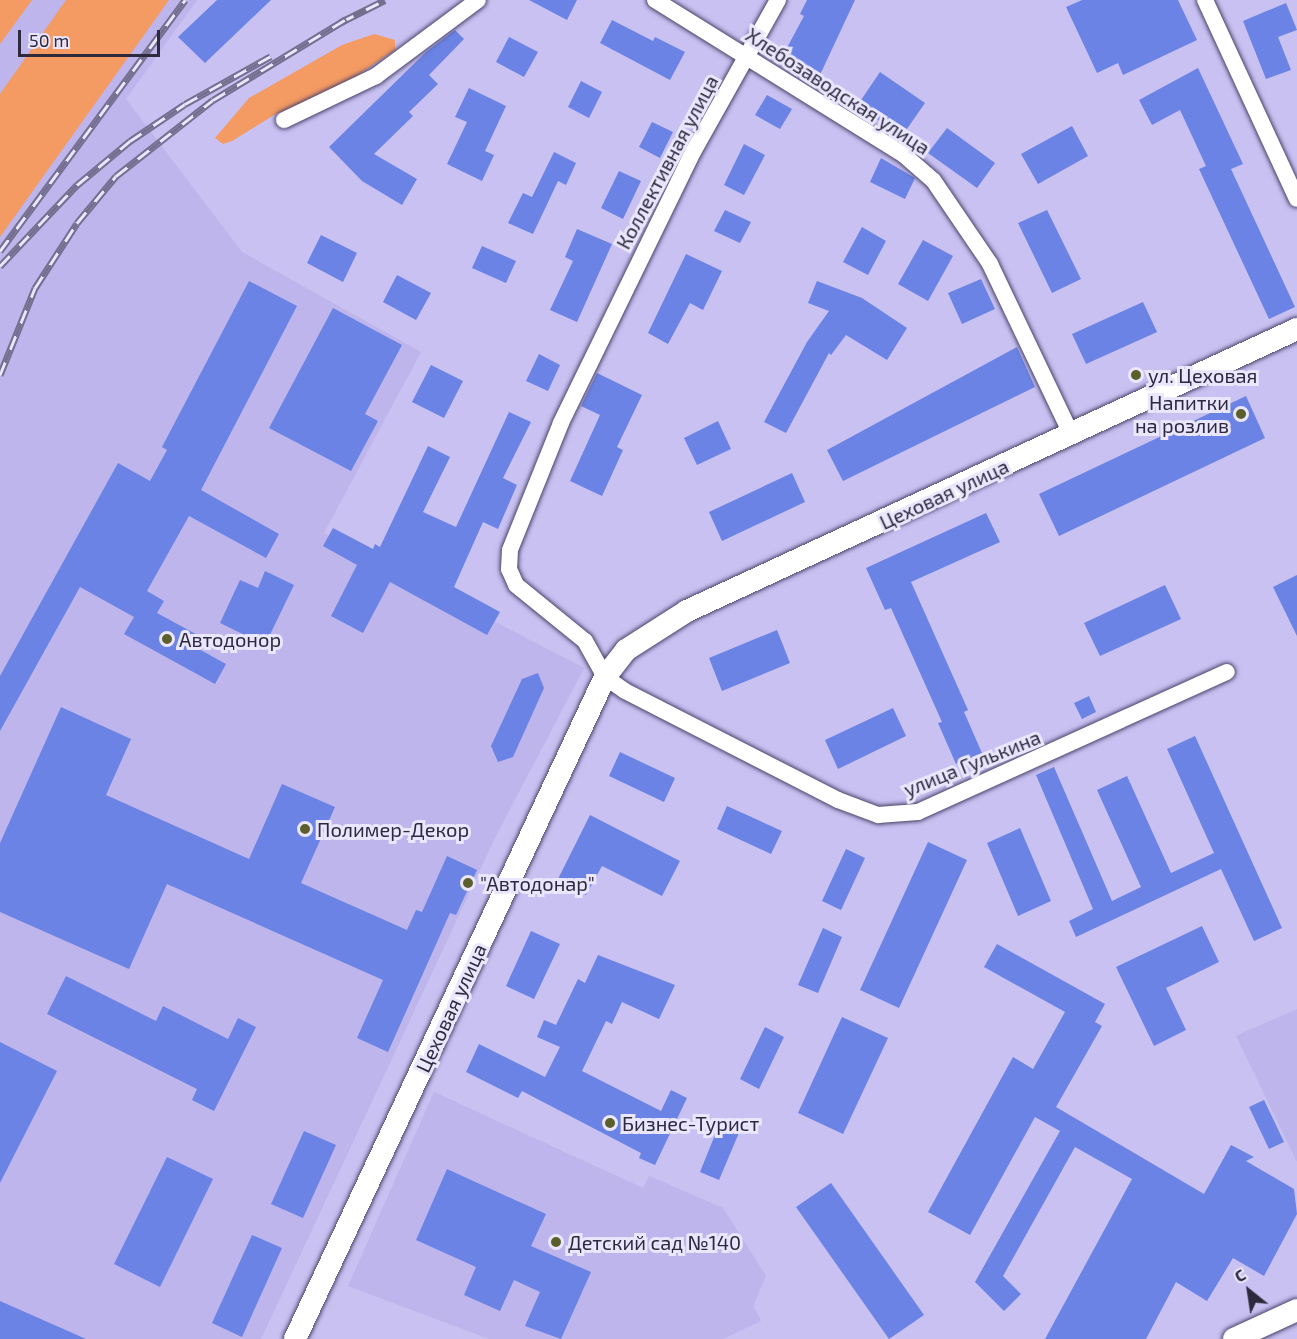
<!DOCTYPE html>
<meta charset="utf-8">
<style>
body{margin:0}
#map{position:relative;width:1297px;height:1339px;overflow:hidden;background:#c8c1f1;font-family:"Exo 2",sans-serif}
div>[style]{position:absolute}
.built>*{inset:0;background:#bdb5eb}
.green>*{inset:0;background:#f49a63}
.building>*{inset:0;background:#6b83e4}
.roads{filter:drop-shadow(0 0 2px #4a436b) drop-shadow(0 0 2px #4a436b)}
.street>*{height:16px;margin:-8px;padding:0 8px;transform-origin:8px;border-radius:8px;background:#fff}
.secondary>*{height:22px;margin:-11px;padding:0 11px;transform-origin:11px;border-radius:11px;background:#fff}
.rail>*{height:7px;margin-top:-3.5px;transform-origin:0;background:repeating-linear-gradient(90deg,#e9e6fe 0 14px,#746f8f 0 28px);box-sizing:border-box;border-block:2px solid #746f8f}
.dots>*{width:16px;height:16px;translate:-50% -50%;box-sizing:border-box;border:3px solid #e9e6fe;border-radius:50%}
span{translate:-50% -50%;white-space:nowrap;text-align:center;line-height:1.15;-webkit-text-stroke:6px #e9e6fe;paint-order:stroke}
.street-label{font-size:20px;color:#2d2a3d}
.poi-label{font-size:20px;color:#2d2a3d}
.left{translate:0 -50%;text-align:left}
.right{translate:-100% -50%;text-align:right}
.north{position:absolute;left:1219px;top:1261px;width:60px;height:60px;-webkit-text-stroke:4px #e9e6fe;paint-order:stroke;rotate:330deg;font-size:16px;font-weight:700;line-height:24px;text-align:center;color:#2d2a3d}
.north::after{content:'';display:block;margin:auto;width:21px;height:27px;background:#2d2a3d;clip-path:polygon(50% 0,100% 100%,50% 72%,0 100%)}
.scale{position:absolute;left:18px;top:30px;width:142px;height:27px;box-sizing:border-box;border:3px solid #2d2a3d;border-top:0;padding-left:8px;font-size:18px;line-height:21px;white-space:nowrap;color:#2d2a3d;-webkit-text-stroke:4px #e9e6fe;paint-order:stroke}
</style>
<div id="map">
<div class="built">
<i style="clip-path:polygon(0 0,197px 0,126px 99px,242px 252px,421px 352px,324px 533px,584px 668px,496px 836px,261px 1339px,0 1339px)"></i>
<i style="clip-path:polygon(1297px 1009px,1297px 1162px,1236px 1036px)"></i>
<i style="clip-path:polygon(434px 1092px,643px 1188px,649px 1176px,723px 1208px,766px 1276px,753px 1306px,761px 1321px,723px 1339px,489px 1339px,348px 1286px)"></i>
</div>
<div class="green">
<i style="clip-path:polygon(0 0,32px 0,0 44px)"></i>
<i style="clip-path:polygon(66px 0,169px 0,0 237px,0 94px)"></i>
<i style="clip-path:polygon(374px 34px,395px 40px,395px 50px,348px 82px,274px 115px,232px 141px,223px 144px,215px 138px,249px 98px,342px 45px)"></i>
</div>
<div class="building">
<i style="clip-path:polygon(217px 0,271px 0,205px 63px,178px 37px)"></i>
<i style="clip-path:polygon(529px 0,577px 0,567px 20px)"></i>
<i style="clip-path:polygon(807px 0,855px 0,819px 77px,782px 57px,804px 16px,800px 14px)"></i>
<i style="clip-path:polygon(1082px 0,1178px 0,1197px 40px,1123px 75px,1118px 63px,1097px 73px,1066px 7px)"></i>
<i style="clip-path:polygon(1286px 3px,1297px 30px,1278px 37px,1291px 70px,1266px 79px,1243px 21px)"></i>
<i style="clip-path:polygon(612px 20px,653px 41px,655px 37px,685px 52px,670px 80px,600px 43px)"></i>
<i style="clip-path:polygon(455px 30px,464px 39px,429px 75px,438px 84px,409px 112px,413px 116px,374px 154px,417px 179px,402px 205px,362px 181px,329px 147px,426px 52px)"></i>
<i style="clip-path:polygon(509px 37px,538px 52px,524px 77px,496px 62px)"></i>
<i style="clip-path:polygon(1198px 68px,1243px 164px,1231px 169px,1295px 307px,1269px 319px,1199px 169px,1206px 166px,1180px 110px,1152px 125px,1139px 100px)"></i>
<i style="clip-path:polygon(880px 72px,925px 103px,902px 136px,857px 106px)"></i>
<i style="clip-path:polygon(581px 81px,602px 92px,589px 118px,568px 107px)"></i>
<i style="clip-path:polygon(469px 88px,506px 106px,485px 151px,494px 155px,482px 181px,447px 164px,467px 122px,455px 117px)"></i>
<i style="clip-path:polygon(767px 95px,792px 109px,780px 129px,755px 115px)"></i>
<i style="clip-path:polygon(652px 122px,673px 132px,660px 158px,639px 147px)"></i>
<i style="clip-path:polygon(1072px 126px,1088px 156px,1038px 184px,1021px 154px)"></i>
<i style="clip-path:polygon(947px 128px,995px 163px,977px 188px,928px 153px)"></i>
<i style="clip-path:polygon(744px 144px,765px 155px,744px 195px,724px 185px)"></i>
<i style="clip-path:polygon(554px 152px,576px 163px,566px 185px,558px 181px,533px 234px,508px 223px,523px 193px,532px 197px)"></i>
<i style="clip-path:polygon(881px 158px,915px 178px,905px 199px,870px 182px)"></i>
<i style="clip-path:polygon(619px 171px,641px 181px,623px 219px,601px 208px)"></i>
<i style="clip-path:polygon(725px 210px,751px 222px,740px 243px,714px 231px)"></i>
<i style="clip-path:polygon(1047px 210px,1081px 279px,1052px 293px,1018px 223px)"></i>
<i style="clip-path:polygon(862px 227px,886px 241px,868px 275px,843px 262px)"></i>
<i style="clip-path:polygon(577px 229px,612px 244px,577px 322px,550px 310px,573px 261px,565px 257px)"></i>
<i style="clip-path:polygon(321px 235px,357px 253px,343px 282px,307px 263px)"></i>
<i style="clip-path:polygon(923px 240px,953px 256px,928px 301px,898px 284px)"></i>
<i style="clip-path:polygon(482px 246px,516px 261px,506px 283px,472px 268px)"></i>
<i style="clip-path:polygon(686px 254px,722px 271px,703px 310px,690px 303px,668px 344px,648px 333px)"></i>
<i style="clip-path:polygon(397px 275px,431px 293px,416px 320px,383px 302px)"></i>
<i style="clip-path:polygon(981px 279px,995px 309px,962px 324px,948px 293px)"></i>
<i style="clip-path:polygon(249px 281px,297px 306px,201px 490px,279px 534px,266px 558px,189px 516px,147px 591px,164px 601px,157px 613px,203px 638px,197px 648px,226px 664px,215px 684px,124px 634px,134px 617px,80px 587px,0 731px,0 676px,118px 463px,150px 481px,167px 450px,162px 447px)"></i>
<i style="clip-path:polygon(817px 281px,862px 298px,907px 328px,887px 360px,846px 335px,831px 355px,829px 353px,786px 433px,764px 422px,807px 342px,829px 311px,808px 303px)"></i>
<i style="clip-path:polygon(1143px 302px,1157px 332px,1086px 364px,1072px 334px)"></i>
<i style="clip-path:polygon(333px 308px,402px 345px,365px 414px,378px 421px,351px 471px,269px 428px)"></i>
<i style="clip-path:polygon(1017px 347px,1035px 387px,843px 481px,827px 450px)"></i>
<i style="clip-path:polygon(539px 354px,560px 365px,548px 391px,526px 381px)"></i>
<i style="clip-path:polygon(431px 365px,463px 381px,444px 418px,412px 402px)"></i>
<i style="clip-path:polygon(597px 373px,642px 395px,617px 447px,623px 450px,602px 496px,570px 481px,600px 415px,581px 406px)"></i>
<i style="clip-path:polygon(1246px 396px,1265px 438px,1059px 536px,1039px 494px)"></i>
<i style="clip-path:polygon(509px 412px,531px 422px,503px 478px,517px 485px,498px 529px,483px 522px,454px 587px,500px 612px,487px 635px,390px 582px,363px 633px,331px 616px,357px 565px,323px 546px,333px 528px,373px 549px,375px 544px,380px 547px,428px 446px,450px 457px,423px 512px,456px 527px)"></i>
<i style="clip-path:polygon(718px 421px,731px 449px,697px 465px,684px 438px)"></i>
<i style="clip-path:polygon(792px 473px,805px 502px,722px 541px,709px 512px)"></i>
<i style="clip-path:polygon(986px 513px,1000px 542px,911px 582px,968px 710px,964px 712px,982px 753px,956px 764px,938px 723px,942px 722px,891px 608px,885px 610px,866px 568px)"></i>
<i style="clip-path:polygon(265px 571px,294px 585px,265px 645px,220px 623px,240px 580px,258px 588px)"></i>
<i style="clip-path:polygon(1297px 575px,1297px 636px,1273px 587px)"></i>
<i style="clip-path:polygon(1165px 585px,1181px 619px,1100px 656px,1084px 623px)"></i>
<i style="clip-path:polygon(777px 630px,790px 663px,722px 691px,709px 658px)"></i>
<i style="clip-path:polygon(538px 673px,544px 688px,513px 757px,498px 762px,491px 746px,522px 679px)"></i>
<i style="clip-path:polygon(1089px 696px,1096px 712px,1082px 719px,1074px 703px)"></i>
<i style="clip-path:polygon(61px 707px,131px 739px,106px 795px,249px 859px,282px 784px,335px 807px,301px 883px,407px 930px,416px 910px,422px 912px,447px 856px,477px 870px,456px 915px,450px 913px,388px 1052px,357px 1038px,383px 980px,167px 884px,129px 969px,0 912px,0 843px)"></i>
<i style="clip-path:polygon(893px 708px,906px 736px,838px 769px,825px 740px)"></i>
<i style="clip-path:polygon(1195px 736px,1282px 928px,1254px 941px,1221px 869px,1076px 937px,1069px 921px,1093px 909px,1036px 775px,1054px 767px,1112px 901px,1141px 887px,1097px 790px,1127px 776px,1171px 873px,1214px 853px,1167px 749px)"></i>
<i style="clip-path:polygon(620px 752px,675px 778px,664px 802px,609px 776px)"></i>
<i style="clip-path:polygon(727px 806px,782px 831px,771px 854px,717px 829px)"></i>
<i style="clip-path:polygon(590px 815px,680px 861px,662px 896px,602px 866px,586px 895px,557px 881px)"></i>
<i style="clip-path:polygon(1020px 828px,1051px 901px,1018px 916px,987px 843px)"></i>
<i style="clip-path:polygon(928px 842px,967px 860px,899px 1008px,860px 990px)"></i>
<i style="clip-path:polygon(846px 849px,865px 858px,841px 910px,822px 901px)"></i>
<i style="clip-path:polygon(1202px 926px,1219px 962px,1166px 988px,1186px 1030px,1154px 1046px,1116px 967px)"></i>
<i style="clip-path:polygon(823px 928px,842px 937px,818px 993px,798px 985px)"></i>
<i style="clip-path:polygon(531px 931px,560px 944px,534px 999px,506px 986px)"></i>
<i style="clip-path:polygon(997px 944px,1105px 1004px,1095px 1022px,1102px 1026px,1056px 1107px,1204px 1194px,1231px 1145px,1254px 1157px,1246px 1161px,1294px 1189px,1297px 1214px,1264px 1276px,1233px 1258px,1207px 1301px,1176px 1282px,1146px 1339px,1045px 1339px,1132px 1179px,1075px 1147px,1003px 1276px,1021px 1294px,1004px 1311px,975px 1282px,1060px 1131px,1035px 1117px,970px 1235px,928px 1212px,1013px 1057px,1033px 1069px,1065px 1012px,984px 967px)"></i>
<i style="clip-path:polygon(598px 955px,675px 985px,659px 1019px,622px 1002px,612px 1024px,606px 1021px,582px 1071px,661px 1111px,671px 1090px,687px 1098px,655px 1165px,639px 1158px,641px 1153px,522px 1091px,518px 1098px,466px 1072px,479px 1044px,545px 1077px,560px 1047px,537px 1037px,544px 1020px,556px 1025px,578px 979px,585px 983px)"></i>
<i style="clip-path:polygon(66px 976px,156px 1021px,163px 1006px,228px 1039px,238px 1018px,256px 1027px,214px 1111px,192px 1100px,197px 1089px,47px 1014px)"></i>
<i style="clip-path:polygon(842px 1017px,888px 1038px,843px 1134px,798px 1113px)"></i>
<i style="clip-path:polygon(765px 1027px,784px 1037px,759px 1089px,740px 1079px)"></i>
<i style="clip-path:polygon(0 1042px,57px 1071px,0 1183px)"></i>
<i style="clip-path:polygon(1264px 1100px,1284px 1142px,1269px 1149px,1249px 1107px)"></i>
<i style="clip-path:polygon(721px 1120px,741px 1128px,719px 1180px,700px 1172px)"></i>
<i style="clip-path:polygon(304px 1131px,336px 1145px,303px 1218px,271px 1204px)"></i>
<i style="clip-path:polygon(167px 1157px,213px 1179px,160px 1287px,114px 1264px)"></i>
<i style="clip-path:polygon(447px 1169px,546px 1214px,531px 1246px,591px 1272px,561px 1339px,525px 1326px,540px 1292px,514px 1280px,500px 1311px,464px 1295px,476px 1267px,416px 1240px)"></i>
<i style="clip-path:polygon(831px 1183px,924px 1315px,889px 1339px,796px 1207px)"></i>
<i style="clip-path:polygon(252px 1235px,282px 1248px,242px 1337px,212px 1323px)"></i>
<i style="clip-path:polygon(0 1301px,86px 1339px,0 1339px)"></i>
</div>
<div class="roads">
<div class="street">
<i style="left:655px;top:0;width:293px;rotate:31.9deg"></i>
<i style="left:904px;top:155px;width:38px;rotate:41deg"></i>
<i style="left:933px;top:180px;width:102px;rotate:55.8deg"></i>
<i style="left:990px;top:264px;width:188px;rotate:64.5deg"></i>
<i style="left:778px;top:0;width:174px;rotate:119.2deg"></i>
<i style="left:693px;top:152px;width:301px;rotate:116deg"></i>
<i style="left:561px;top:423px;width:137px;rotate:111.9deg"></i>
<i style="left:510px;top:550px;width:19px;rotate:93deg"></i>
<i style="left:509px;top:569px;width:17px;rotate:66deg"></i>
<i style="left:516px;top:585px;width:89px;rotate:39.1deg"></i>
<i style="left:585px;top:641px;width:41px;rotate:60.9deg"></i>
<i style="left:605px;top:677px;width:24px;rotate:35deg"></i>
<i style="left:625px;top:691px;width:239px;rotate:27.1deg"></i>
<i style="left:838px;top:800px;width:43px;rotate:20.6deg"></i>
<i style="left:878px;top:815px;width:40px;rotate:-4.3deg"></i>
<i style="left:918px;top:812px;width:339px;rotate:-24.4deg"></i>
<i style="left:1205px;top:0;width:219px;rotate:65.2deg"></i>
<i style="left:284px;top:120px;width:102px;rotate:-25.6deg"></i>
<i style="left:376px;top:76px;width:127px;rotate:-36.7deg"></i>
</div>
<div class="secondary">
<i style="left:295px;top:1339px;width:731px;rotate:-64.91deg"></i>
<i style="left:605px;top:677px;width:34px;rotate:-52deg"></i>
<i style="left:626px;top:650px;width:72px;rotate:-32.6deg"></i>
<i style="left:687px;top:611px;width:672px;rotate:-24.81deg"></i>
<i style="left:1234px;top:1339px;width:69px;rotate:-24.7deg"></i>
</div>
</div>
<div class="rail">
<i style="left:341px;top:22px;width:49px;rotate:-26.6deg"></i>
<i style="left:0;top:251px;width:312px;rotate:-53.6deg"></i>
<i style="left:0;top:266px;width:112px;rotate:-46.5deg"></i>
<i style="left:77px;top:185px;width:69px;rotate:-39.7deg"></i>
<i style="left:130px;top:141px;width:66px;rotate:-33.9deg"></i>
<i style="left:185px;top:104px;width:98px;rotate:-29.2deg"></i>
<i style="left:0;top:375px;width:94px;rotate:-68.1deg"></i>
<i style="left:35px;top:288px;width:77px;rotate:-57.1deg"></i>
<i style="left:77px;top:223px;width:61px;rotate:-50.3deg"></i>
<i style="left:116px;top:176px;width:123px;rotate:-38.1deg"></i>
<i style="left:213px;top:100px;width:156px;rotate:-31.3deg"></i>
</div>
<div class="dots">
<i style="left:1136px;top:375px;background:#5c5f2c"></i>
<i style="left:1241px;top:414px;background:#5c5f2c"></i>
<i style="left:167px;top:639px;background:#5c5f2c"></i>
<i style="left:305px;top:829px;background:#5c5f2c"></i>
<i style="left:468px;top:883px;background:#5c5f2c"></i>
<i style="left:610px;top:1123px;background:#5c5f2c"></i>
<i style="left:556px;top:1242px;background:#5c5f2c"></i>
</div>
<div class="street-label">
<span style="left:838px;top:91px;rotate:33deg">Хлебозаводская улица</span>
<span style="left:667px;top:162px;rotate:-62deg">Коллективная улица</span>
<span style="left:944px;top:494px;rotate:-25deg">Цеховая улица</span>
<span style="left:972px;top:763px;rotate:-22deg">улица Гулькина</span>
<span style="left:451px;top:1008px;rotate:-65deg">Цеховая улица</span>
</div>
<div class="poi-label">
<span class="left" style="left:1148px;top:375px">ул. Цеховая</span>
<span class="right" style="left:1229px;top:414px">Напитки<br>на розлив</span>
<span class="left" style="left:179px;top:639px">Автодонор</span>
<span class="left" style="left:317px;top:829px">Полимер-Декор</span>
<span class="left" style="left:480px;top:883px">"Автодонар"</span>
<span class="left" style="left:622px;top:1123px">Бизнес-Турист</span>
<span class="left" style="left:568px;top:1242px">Детский сад №140</span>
</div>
<div class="north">С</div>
<div class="scale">50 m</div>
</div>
